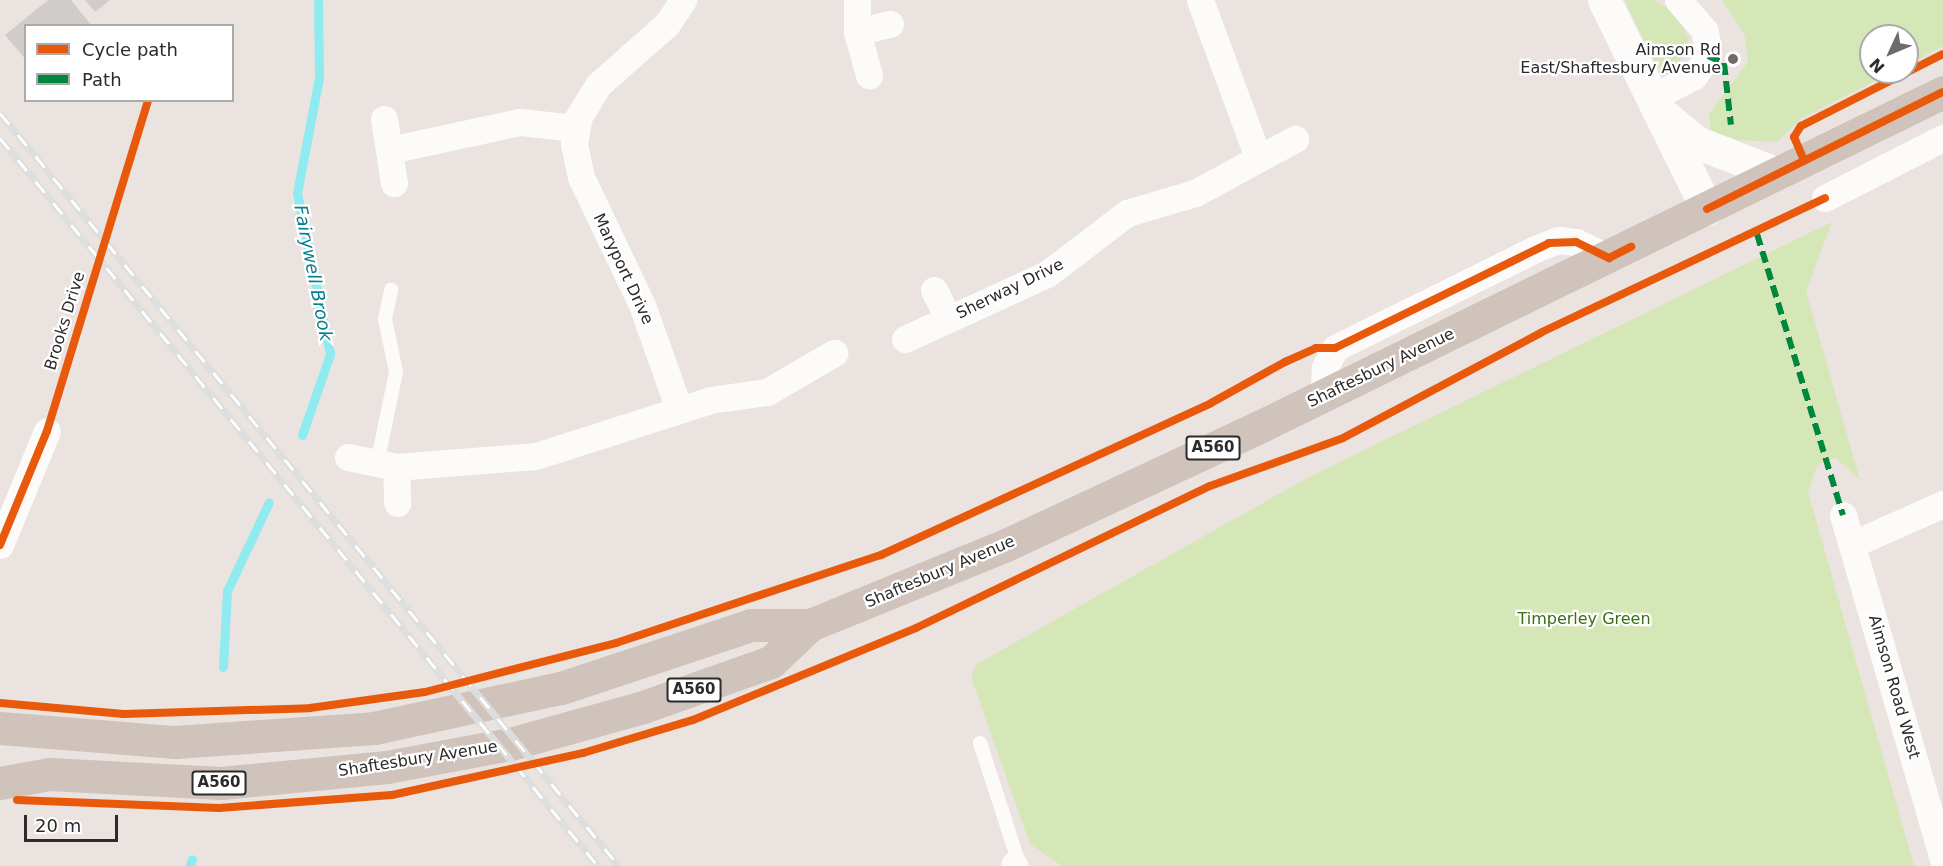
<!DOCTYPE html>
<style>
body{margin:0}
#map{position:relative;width:1943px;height:866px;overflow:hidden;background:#eae3e0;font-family:"DejaVu Sans",sans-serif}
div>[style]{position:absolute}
.green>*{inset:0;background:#d5e6b7}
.stream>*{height:9px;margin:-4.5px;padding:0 4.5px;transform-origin:4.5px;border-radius:4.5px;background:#8febf0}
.building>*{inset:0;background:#d0ccca}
.service>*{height:14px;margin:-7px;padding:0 7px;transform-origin:7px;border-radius:7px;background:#fcfbfa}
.minor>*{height:27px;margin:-13.5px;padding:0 13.5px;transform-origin:13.5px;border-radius:13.5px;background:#fcfbfa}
.tertiary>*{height:33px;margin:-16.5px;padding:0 16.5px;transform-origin:16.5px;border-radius:16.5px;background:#fcfbfa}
.trunk>*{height:33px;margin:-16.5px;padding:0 16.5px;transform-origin:16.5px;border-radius:16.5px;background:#cfc3bb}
.rail>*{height:7px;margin-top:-3.5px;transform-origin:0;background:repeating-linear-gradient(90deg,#fff 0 14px,#dddedf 0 28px);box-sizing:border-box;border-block:2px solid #dddedf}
.quiet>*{height:6px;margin-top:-3px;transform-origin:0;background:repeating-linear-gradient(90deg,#00873e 0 12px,transparent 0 18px)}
.cycleway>*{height:8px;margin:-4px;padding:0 4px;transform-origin:4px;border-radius:4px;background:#e8590c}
.dots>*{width:16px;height:16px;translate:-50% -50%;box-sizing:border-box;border:3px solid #fff;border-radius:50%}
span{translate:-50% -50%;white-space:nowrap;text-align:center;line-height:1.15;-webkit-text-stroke:4.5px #fff;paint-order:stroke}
.shield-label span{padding:2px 4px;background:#fff;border:2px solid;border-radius:4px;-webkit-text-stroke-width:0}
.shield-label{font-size:15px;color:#2b2b2b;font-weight:700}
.poi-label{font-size:16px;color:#2b2b2b}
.right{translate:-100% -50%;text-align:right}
.street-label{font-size:16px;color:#2b2b2b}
.park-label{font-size:16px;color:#3b6e15}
.water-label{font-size:18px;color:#067e90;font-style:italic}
.legend{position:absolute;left:24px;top:24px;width:210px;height:78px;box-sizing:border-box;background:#fff;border:2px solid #aaa;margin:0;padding:8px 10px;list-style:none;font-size:18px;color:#2b2b2b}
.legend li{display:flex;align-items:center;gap:12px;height:30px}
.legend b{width:30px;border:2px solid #aaa}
.north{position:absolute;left:1859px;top:24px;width:60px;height:60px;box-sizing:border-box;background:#fff;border:2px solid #aaa;border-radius:50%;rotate:226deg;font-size:16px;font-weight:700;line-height:24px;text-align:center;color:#2b2b2b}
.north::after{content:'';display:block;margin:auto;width:21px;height:27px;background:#6e6b6a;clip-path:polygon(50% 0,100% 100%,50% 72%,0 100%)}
.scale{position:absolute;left:24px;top:815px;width:94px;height:27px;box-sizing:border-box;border:3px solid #2b2b2b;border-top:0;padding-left:8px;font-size:18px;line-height:21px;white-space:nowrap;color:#2b2b2b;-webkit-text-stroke:4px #fff;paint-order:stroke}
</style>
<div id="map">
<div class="green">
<i style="clip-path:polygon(1625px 0,1654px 0,1672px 10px,1689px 38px,1678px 66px,1665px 71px,1655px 64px)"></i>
<i style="clip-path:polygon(1722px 0,1943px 0,1943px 46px,1907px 65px,1907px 36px,1871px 36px,1871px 72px,1893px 72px,1800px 119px,1777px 142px,1738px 140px,1711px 131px,1709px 114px,1748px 62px,1745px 36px)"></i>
<i style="clip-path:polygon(1832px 222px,1806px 291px,1860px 480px,1836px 458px,1817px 465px,1808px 492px,1914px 866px,1062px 866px,1030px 844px,971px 677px,975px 665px,1309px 477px)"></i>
</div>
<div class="stream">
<i style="left:302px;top:435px;width:86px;rotate:-70.9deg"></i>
<i style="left:330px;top:354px;width:164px;rotate:-101.6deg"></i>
<i style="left:297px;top:193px;width:117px;rotate:-79.2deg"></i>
<i style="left:319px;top:78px;width:78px;rotate:-90.7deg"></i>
<i style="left:223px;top:667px;width:76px;rotate:-87deg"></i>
<i style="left:227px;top:591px;width:98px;rotate:-64.7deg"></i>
<i style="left:190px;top:866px;width:7px;rotate:-74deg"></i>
</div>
<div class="building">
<i style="clip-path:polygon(48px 0,71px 0,92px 26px,26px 26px,26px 60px,5px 35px)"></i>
<i style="clip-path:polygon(85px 0,110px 0,95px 12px)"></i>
</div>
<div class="service">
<i style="left:377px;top:464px;width:94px;rotate:-78.3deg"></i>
<i style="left:396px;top:372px;width:54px;rotate:-101.7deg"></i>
<i style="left:385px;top:319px;width:30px;rotate:-78deg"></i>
<i style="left:980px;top:743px;width:129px;rotate:72deg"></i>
</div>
<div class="minor">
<i style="left:857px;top:0;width:32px;rotate:90deg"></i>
<i style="left:857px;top:32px;width:45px;rotate:74.4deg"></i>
<i style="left:1200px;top:0;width:168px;rotate:69.8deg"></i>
<i style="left:857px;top:32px;width:34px;rotate:-14deg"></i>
<i style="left:1651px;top:98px;width:48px;rotate:-27.1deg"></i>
<i style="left:1694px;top:76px;width:24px;rotate:-55deg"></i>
<i style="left:1708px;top:56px;width:25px;rotate:-97deg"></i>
<i style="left:1705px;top:31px;width:41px;rotate:-131.1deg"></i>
<i style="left:384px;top:119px;width:65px;rotate:81.1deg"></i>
<i style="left:390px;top:150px;width:133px;rotate:-12.2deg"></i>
<i style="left:520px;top:122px;width:55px;rotate:6.2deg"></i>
<i style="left:1825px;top:198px;width:132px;rotate:-27deg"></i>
<i style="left:934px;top:290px;width:31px;rotate:63deg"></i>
<i style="left:905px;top:339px;width:156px;rotate:-24.6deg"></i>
<i style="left:1047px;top:274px;width:101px;rotate:-37.3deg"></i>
<i style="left:1127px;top:213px;width:71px;rotate:-16.4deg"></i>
<i style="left:1195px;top:193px;width:114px;rotate:-28.4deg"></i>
<i style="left:1323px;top:396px;width:29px;rotate:-86deg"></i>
<i style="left:1325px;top:367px;width:21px;rotate:-62deg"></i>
<i style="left:1335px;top:348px;width:223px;rotate:-26.3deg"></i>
<i style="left:1535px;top:249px;width:26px;rotate:-21deg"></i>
<i style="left:1559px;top:240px;width:17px;rotate:7deg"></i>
<i style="left:1576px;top:242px;width:37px;rotate:26deg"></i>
<i style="left:679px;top:409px;width:110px;rotate:-109.6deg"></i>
<i style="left:642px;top:305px;width:142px;rotate:-115.5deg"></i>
<i style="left:581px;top:177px;width:34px;rotate:-102deg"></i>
<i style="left:574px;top:144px;width:28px;rotate:-80deg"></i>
<i style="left:579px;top:116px;width:36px;rotate:-58deg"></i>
<i style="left:598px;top:85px;width:92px;rotate:-41.5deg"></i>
<i style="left:667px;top:24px;width:29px;rotate:-56deg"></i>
<i style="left:348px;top:457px;width:49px;rotate:11.8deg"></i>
<i style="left:396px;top:467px;width:140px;rotate:-4.5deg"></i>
<i style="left:536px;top:456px;width:183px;rotate:-17.8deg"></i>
<i style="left:710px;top:400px;width:58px;rotate:-8deg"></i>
<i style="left:767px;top:392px;width:78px;rotate:-30.2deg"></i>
<i style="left:396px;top:467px;width:36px;rotate:88deg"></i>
<i style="left:1843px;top:515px;width:359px;rotate:73.8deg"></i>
<i style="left:1853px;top:544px;width:98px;rotate:-24deg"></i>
<i style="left:0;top:545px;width:123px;rotate:-67.6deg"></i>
<i style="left:1014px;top:865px;width:1px;rotate:45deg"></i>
</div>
<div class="tertiary">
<i style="left:1604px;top:0;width:233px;rotate:63.8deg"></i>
<i style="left:1666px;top:117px;width:39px;rotate:40deg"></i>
<i style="left:1696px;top:142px;width:85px;rotate:21.4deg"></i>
</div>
<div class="trunk">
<i style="left:0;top:728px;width:176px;rotate:4.6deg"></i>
<i style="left:175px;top:742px;width:199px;rotate:-4deg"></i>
<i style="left:374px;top:728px;width:191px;rotate:-12.1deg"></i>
<i style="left:561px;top:688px;width:200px;rotate:-18.3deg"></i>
<i style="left:751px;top:625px;width:59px"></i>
<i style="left:810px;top:625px;width:212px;rotate:-22.2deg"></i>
<i style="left:1006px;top:545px;width:281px;rotate:-25deg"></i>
<i style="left:1261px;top:426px;width:759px;rotate:-26.09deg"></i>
<i style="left:0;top:783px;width:50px;rotate:-10.4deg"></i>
<i style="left:49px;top:774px;width:172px;rotate:3deg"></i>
<i style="left:221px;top:783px;width:167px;rotate:-5.5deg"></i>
<i style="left:387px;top:767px;width:125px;rotate:-10.6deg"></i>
<i style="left:510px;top:744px;width:138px;rotate:-15.5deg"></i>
<i style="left:643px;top:707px;width:136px;rotate:-19.4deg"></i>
<i style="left:771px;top:662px;width:54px;rotate:-43.5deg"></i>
</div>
<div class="rail">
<i style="left:0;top:113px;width:975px;rotate:50.58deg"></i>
<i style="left:0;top:138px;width:942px;rotate:50.6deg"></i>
</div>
<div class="quiet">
<i style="left:1708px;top:56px;width:17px;rotate:24deg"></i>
<i style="left:1724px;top:63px;width:62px;rotate:83.6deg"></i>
<i style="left:1757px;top:234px;width:294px;rotate:73deg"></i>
</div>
<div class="cycleway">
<i style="left:1803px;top:158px;width:23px;rotate:-113deg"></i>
<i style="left:1794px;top:137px;width:13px;rotate:-58deg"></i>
<i style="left:1801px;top:126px;width:159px;rotate:-26.9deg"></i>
<i style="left:1707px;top:209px;width:263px;rotate:-26.4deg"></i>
<i style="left:0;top:545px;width:123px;rotate:-67.6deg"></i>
<i style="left:47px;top:431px;width:346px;rotate:-73deg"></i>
<i style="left:0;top:703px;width:124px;rotate:5.1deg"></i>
<i style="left:124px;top:714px;width:186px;rotate:-1.8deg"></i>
<i style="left:310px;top:708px;width:116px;rotate:-7.9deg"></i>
<i style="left:425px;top:692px;width:197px;rotate:-14.4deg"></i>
<i style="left:616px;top:643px;width:279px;rotate:-18.4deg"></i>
<i style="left:881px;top:555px;width:363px;rotate:-24.7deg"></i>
<i style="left:1211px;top:403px;width:85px;rotate:-29deg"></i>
<i style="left:1285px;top:362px;width:34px;rotate:-24deg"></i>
<i style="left:1316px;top:348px;width:19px"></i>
<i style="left:1335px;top:348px;width:238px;rotate:-26.1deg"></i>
<i style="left:1549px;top:243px;width:27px;rotate:-2deg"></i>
<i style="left:1576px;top:242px;width:37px;rotate:26deg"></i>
<i style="left:1609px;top:258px;width:25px;rotate:-27deg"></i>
<i style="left:17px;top:800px;width:202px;rotate:2.3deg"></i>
<i style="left:219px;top:808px;width:173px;rotate:-4.3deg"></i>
<i style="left:392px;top:795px;width:196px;rotate:-12.4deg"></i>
<i style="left:583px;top:753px;width:115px;rotate:-16.7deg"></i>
<i style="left:693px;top:720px;width:241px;rotate:-22.4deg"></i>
<i style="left:916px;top:628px;width:326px;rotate:-25.8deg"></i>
<i style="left:1210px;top:486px;width:141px;rotate:-19.8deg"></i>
<i style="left:1343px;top:438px;width:225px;rotate:-28deg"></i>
<i style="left:1542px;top:332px;width:313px;rotate:-25.3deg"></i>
</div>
<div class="dots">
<i style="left:1733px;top:59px;background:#6e6b6a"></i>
</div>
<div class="shield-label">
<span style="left:1213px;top:448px">A560</span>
<span style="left:694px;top:690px">A560</span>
<span style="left:219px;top:783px">A560</span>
</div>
<div class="poi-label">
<span class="right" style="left:1721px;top:59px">Aimson Rd<br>East/Shaftesbury Avenue</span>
</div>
<div class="street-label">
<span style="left:623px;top:269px;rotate:65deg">Maryport Drive</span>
<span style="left:1010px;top:289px;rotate:-26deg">Sherway Drive</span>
<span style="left:65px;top:321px;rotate:-73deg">Brooks Drive</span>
<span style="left:1381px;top:368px;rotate:-26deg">Shaftesbury Avenue</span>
<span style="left:940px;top:572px;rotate:-23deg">Shaftesbury Avenue</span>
<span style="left:1894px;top:687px;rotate:74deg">Aimson Road West</span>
<span style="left:418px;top:759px;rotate:-9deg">Shaftesbury Avenue</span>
</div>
<div class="park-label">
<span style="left:1584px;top:619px">Timperley Green</span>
</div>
<div class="water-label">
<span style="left:313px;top:273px;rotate:79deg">Fairywell Brook</span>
</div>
<ul class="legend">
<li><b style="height:8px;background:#e8590c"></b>Cycle path</li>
<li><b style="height:8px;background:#00873e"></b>Path</li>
</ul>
<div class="north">N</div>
<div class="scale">20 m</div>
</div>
